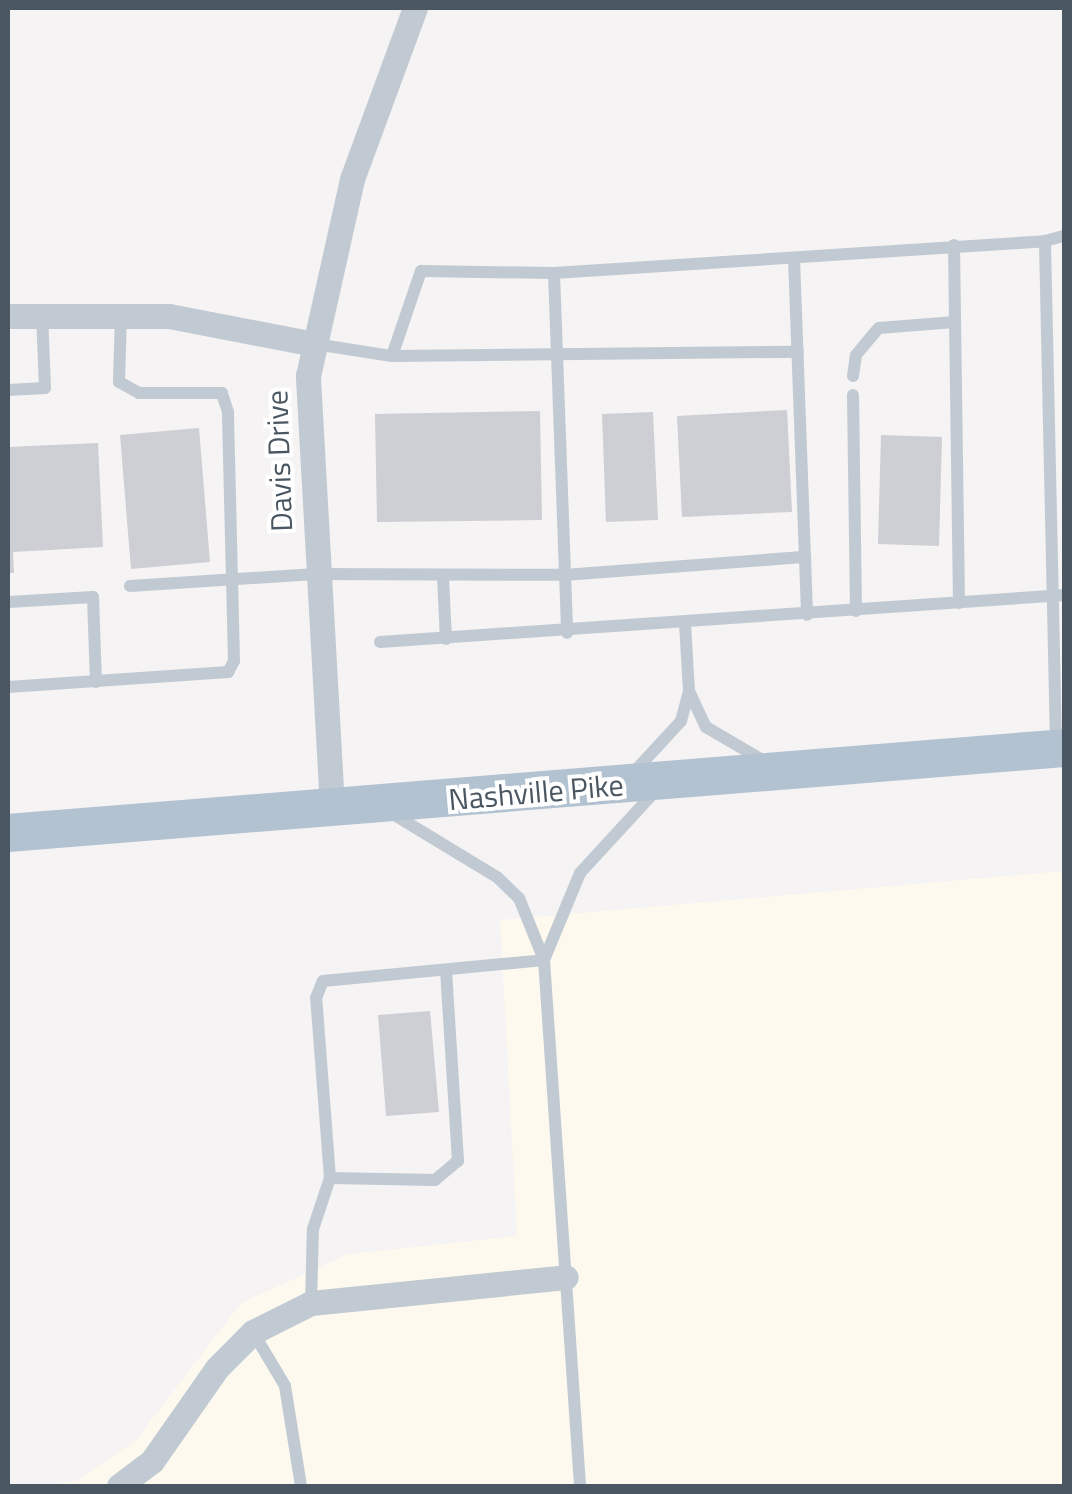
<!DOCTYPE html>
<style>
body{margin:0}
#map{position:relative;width:1072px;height:1494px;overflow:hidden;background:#f5f3f3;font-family:"Titillium Web",sans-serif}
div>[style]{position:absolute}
.commercial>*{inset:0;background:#fdf9ef}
.building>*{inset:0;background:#cdcfd5}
.service>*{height:12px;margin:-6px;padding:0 6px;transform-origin:6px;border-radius:6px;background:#c1cad2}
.minor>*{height:25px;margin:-12.5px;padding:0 12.5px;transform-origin:12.5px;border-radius:12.5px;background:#c1cad2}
.primary>*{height:38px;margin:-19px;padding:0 19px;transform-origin:19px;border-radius:19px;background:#b3c2d1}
span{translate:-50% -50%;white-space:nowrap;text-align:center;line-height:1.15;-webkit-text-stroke:8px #fff;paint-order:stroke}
.street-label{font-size:30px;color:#4a5661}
.frame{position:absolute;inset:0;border:10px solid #4a5661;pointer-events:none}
</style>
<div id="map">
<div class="commercial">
<i style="clip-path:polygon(1064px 871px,1064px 1486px,40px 1486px,76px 1481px,136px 1440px,241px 1303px,348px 1254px,517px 1236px,500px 920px)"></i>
</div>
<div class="building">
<i style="clip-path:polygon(787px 410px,792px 512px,682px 517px,677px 416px)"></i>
<i style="clip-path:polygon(540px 411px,542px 520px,377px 522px,375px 414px)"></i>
<i style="clip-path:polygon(653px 412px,658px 520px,606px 522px,602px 414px)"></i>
<i style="clip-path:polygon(199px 428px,210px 562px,131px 569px,120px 435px)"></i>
<i style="clip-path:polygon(881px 435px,942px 437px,939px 546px,878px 544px)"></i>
<i style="clip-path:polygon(98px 443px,103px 547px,13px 552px,14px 573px,8px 573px,8px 447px)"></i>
<i style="clip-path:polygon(430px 1011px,439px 1112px,386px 1116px,378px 1015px)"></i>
</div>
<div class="service">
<i style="left:954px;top:245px;width:358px;rotate:89.2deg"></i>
<i style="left:794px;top:258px;width:357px;rotate:87.9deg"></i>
<i style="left:554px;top:273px;width:360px;rotate:87.9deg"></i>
<i style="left:315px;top:344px;width:78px;rotate:8.9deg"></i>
<i style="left:392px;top:356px;width:406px;rotate:-0.6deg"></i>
<i style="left:392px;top:356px;width:90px;rotate:-71.2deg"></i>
<i style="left:421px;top:271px;width:133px;rotate:0.9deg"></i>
<i style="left:554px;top:273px;width:492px;rotate:-3.7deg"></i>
<i style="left:853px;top:376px;width:21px;rotate:-82deg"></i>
<i style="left:856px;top:355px;width:35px;rotate:-50deg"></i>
<i style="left:879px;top:328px;width:76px;rotate:-4.5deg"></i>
<i style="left:8px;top:390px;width:37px;rotate:-3deg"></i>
<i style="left:45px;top:388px;width:74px;rotate:-92.3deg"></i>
<i style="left:853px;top:395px;width:216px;rotate:89.2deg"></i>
<i style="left:443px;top:578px;width:61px;rotate:87.2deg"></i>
<i style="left:130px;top:586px;width:186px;rotate:-3.7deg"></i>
<i style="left:316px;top:574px;width:248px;rotate:0.2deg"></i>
<i style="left:564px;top:575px;width:242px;rotate:-4.3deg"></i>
<i style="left:8px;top:602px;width:85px;rotate:-3.4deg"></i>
<i style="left:93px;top:597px;width:85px;rotate:88deg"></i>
<i style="left:380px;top:642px;width:686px;rotate:-3.93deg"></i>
<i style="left:8px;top:687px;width:221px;rotate:-3.9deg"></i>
<i style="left:228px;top:672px;width:13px;rotate:-61deg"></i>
<i style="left:234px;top:661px;width:249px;rotate:-91.4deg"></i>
<i style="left:228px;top:412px;width:20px;rotate:-108deg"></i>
<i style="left:222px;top:393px;width:83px;rotate:180deg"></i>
<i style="left:139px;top:393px;width:23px;rotate:-151deg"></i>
<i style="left:119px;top:382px;width:67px;rotate:-88.3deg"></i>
<i style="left:689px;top:691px;width:40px;rotate:65deg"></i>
<i style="left:706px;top:727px;width:67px;rotate:30.4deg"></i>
<i style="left:1056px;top:743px;width:502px;rotate:-91.26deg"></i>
<i style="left:1045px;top:241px;width:20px;rotate:-15deg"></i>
<i style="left:634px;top:772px;width:69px;rotate:-47.3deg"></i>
<i style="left:681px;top:721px;width:31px;rotate:-75deg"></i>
<i style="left:689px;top:691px;width:67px;rotate:-93.4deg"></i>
<i style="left:388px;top:811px;width:127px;rotate:31.2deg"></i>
<i style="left:497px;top:877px;width:30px;rotate:44deg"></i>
<i style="left:519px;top:898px;width:67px;rotate:68deg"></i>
<i style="left:544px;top:960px;width:527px;rotate:86.08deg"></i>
<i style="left:544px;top:960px;width:94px;rotate:-67.5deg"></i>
<i style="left:580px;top:873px;width:117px;rotate:-47.4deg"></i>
<i style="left:330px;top:1178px;width:105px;rotate:1.1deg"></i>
<i style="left:435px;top:1180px;width:30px;rotate:-40deg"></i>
<i style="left:458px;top:1161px;width:191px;rotate:-93.6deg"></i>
<i style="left:311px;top:1303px;width:74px;rotate:-88.5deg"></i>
<i style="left:313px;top:1229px;width:54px;rotate:-71.6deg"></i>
<i style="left:330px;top:1178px;width:181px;rotate:-94.4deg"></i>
<i style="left:316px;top:998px;width:18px;rotate:-68deg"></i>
<i style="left:323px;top:981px;width:222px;rotate:-5.4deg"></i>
<i style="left:253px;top:1332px;width:63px;rotate:59.3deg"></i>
<i style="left:285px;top:1386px;width:101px;rotate:80.9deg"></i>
</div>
<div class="minor">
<i style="left:8px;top:316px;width:161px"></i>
<i style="left:169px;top:316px;width:149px;rotate:10.9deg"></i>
<i style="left:332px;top:807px;width:432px;rotate:-93.2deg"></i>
<i style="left:308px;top:376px;width:202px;rotate:-77.4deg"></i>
<i style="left:352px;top:179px;width:182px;rotate:-69.8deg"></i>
<i style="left:119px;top:1486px;width:41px;rotate:-37.1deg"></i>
<i style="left:152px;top:1461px;width:113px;rotate:-55deg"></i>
<i style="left:217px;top:1368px;width:51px;rotate:-45deg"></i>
<i style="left:253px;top:1332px;width:65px;rotate:-26.6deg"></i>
<i style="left:311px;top:1303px;width:256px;rotate:-5.8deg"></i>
</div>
<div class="primary">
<i style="left:8px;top:833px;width:1059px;rotate:-4.6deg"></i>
</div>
<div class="street-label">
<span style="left:279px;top:461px;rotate:-92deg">Davis Drive</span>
<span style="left:536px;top:792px;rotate:-5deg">Nashville Pike</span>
</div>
<div class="frame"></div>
</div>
